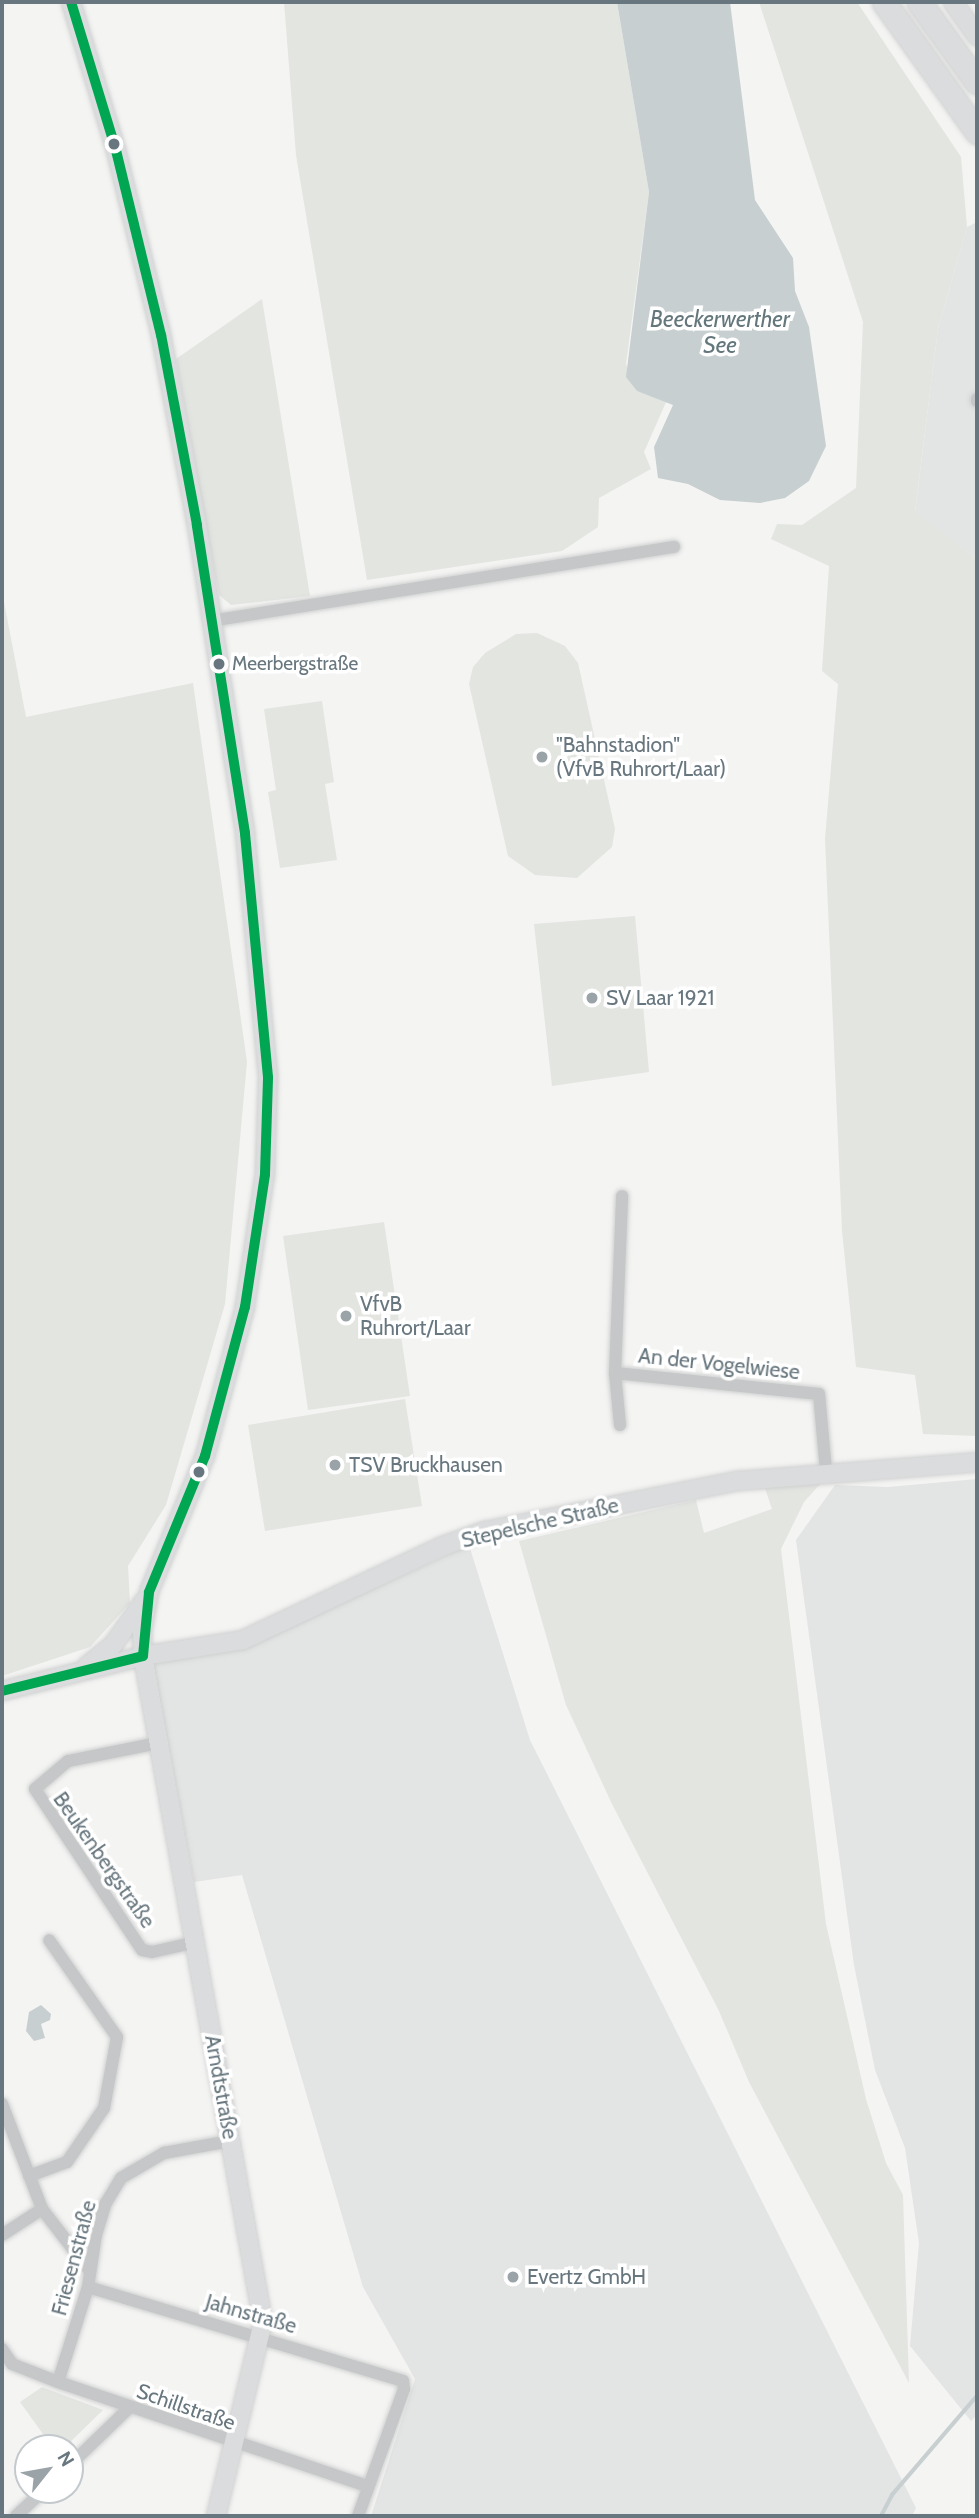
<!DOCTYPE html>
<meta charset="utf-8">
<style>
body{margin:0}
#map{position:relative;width:979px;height:2518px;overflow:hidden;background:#f4f4f3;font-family:Cabin,sans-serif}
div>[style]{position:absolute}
.built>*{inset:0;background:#e3e4e4}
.green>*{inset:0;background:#e3e5e1}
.water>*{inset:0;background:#c7cfd1}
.stream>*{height:3.5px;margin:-1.75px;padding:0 1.75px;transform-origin:1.75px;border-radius:1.75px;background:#c7cfd1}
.roads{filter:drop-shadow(0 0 2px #cfd0d0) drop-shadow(0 0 2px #cfd0d0)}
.street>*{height:12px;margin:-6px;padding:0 6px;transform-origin:6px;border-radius:6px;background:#c5c7c8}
.secondary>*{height:18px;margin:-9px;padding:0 9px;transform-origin:9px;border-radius:9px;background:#dbdcdd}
.highway>*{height:23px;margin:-11.5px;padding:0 11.5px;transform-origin:11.5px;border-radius:11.5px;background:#dbdcdd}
.bus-1>*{height:10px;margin:-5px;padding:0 5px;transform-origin:5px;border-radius:5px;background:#00a651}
.dots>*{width:19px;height:19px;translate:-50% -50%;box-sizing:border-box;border:4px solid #fff;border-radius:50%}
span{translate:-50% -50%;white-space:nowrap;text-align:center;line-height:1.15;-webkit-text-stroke:7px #fff;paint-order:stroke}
.bus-label{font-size:19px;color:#68777f}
.left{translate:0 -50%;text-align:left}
.poi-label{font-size:21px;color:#68777f}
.street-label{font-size:21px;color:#68777f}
.water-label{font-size:23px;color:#64777c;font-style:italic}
.frame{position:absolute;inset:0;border:4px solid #68777f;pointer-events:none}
.north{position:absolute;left:14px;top:2434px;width:70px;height:70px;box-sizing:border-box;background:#fff;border:2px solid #c3c9cc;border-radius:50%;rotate:59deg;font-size:19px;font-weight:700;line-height:28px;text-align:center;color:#68777f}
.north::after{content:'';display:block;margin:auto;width:24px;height:32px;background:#99a3a8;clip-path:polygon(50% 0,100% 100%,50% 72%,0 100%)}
</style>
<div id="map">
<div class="built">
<i style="clip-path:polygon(977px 222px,977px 559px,915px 512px,938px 329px,967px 227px)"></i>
<i style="clip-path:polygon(977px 1479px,977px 2415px,971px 2421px,910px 2346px,919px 2243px,905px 2148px,875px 2070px,854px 1965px,796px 1540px,835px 1485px,888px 1487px)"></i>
<i style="clip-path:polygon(469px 1545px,530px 1740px,916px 2508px,912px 2516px,371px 2516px,415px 2379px,363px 2287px,242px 1875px,194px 1882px,153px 1662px,245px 1648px)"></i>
</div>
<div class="green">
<i style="clip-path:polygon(284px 2px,617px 2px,649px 192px,626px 364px,637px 391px,667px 400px,644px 452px,651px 469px,599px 498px,598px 527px,562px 551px,367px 580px,296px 155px)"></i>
<i style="clip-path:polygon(759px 2px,857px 2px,961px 157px,967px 227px,938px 329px,915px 511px,977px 559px,977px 1436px,923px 1434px,915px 1375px,856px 1367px,842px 1231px,825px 839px,838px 684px,822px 671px,829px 566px,771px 539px,777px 524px,802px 525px,856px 488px,863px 322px)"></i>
<i style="clip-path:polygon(262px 299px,310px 596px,231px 605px,219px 595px,176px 359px)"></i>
<i style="clip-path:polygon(2px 591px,26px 717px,193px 683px,247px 1062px,225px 1304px,166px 1505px,128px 1566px,130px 1603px,90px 1647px,2px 1676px)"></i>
<i style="clip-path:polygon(537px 633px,565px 646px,578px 663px,615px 829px,612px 847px,577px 878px,535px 875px,508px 856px,469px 684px,473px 667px,485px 653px,516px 634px)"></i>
<i style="clip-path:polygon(322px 701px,334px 782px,325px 784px,337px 860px,280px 868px,268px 792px,276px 790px,264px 709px)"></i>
<i style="clip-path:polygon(635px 916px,649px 1072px,552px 1086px,534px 924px)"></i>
<i style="clip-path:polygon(384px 1222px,410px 1396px,308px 1410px,283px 1236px)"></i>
<i style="clip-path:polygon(405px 1399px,422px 1506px,265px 1531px,248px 1425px)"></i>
<i style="clip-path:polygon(822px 1482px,804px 1502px,781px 1549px,826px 1924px,866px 2099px,886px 2163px,903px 2195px,909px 2383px,749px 2082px,719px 2011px,612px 1804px,566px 1705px,519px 1541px,696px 1500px,704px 1533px,772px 1509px,765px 1488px)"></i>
<i style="clip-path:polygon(42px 2387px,103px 2410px,64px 2448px,53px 2448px,20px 2402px)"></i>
</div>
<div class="water">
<i style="clip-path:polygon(617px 2px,730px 2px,755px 200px,793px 258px,795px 291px,809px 327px,826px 446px,809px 481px,785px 498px,760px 503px,720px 500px,688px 484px,658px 478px,654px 447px,673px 405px,637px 391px,626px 377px,649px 192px)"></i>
<i style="clip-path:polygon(41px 2005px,51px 2014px,50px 2020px,41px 2024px,45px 2038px,34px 2041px,26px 2031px,29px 2012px)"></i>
</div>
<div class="stream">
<i style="left:881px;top:2516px;width:24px;rotate:-62deg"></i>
<i style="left:892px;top:2495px;width:130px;rotate:-49.4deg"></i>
</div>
<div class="roads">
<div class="street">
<i style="left:977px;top:399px;width:2px;rotate:90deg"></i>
<i style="left:211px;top:621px;width:469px;rotate:-9.1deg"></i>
<i style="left:615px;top:1373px;width:205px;rotate:5.9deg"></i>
<i style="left:819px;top:1394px;width:77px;rotate:84.8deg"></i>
<i style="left:620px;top:1425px;width:52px;rotate:-95.5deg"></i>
<i style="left:615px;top:1373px;width:177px;rotate:-87.7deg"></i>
<i style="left:158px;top:1743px;width:92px;rotate:168.7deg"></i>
<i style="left:68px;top:1761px;width:43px;rotate:139.7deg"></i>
<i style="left:35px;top:1789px;width:193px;rotate:56.4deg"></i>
<i style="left:142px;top:1950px;width:10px;rotate:11deg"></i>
<i style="left:152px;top:1952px;width:45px;rotate:-12.8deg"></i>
<i style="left:2px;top:2104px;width:112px;rotate:69.1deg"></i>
<i style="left:42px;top:2209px;width:78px;rotate:52.3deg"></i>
<i style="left:29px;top:2176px;width:40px;rotate:-20.2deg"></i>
<i style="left:67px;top:2162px;width:65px;rotate:-55.6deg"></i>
<i style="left:104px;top:2108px;width:72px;rotate:-79.6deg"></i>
<i style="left:117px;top:2037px;width:118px;rotate:-125deg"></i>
<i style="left:2px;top:2235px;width:48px;rotate:-33deg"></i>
<i style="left:88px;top:2287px;width:329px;rotate:16.6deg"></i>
<i style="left:403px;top:2381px;width:8px;rotate:83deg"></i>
<i style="left:404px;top:2389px;width:135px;rotate:109.9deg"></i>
<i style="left:2px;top:2349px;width:18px;rotate:56deg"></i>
<i style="left:12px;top:2364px;width:49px;rotate:21.4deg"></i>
<i style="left:58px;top:2382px;width:326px;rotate:18.6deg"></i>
<i style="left:58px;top:2382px;width:100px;rotate:-72.5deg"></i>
<i style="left:88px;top:2287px;width:53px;rotate:-81.3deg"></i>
<i style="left:96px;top:2235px;width:34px;rotate:-73deg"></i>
<i style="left:106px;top:2203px;width:29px;rotate:-59deg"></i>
<i style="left:121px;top:2178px;width:50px;rotate:-30.2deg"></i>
<i style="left:164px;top:2153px;width:67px;rotate:-10.3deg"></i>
<i style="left:70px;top:2465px;width:82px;rotate:-44deg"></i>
<i style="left:16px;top:2516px;width:38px;rotate:-43deg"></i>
</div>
<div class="secondary">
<i style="left:71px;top:2px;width:155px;rotate:73.1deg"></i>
<i style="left:116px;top:150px;width:190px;rotate:76.3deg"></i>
<i style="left:161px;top:335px;width:193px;rotate:79.3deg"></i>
<i style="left:197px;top:525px;width:312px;rotate:81.1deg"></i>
<i style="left:245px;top:833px;width:245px;rotate:84.6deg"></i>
<i style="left:268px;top:1077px;width:97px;rotate:91.8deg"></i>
<i style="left:265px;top:1174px;width:134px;rotate:98.6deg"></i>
<i style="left:245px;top:1307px;width:154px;rotate:105deg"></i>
<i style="left:205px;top:1456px;width:147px;rotate:112.4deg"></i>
<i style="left:149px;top:1592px;width:41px;rotate:99.9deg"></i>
<i style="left:142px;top:1632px;width:24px;rotate:88deg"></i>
<i style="left:143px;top:1656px;width:677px;rotate:79.79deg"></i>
<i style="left:263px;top:2322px;width:200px;rotate:103.6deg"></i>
<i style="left:953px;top:2px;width:42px;rotate:54.8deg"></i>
<i style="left:87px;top:1666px;width:33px;rotate:-39deg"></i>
<i style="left:113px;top:1645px;width:54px;rotate:-54.8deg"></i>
<i style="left:2px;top:1691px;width:145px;rotate:-13.9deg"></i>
<i style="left:143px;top:1656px;width:101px;rotate:-9.1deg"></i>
<i style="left:243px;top:1640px;width:221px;rotate:-25.2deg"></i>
<i style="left:443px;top:1546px;width:45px;rotate:-19.7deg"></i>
<i style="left:485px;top:1531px;width:258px;rotate:-11.2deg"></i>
<i style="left:738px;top:1481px;width:240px;rotate:-4.5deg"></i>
</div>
<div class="highway">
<i style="left:884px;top:2px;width:160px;rotate:54.4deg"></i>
<i style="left:919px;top:2px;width:99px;rotate:54.1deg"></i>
</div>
</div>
<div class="bus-1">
<i style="left:2px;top:1691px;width:145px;rotate:-13.9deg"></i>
<i style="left:143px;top:1656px;width:64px;rotate:-84.6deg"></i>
<i style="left:149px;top:1592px;width:147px;rotate:-67.6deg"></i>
<i style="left:205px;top:1456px;width:154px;rotate:-75deg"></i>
<i style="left:245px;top:1307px;width:134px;rotate:-81.4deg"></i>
<i style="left:265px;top:1174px;width:97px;rotate:-88.2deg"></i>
<i style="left:268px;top:1077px;width:245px;rotate:-95.4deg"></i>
<i style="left:245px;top:833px;width:312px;rotate:-98.9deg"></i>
<i style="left:197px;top:525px;width:193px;rotate:-100.7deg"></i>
<i style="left:161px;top:335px;width:190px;rotate:-103.7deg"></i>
<i style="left:116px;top:150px;width:155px;rotate:-106.9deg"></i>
</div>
<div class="dots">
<i style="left:114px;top:144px;background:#68777f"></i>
<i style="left:219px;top:664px;background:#68777f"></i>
<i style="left:542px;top:757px;background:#99a3a8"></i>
<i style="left:592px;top:998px;background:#99a3a8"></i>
<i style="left:346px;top:1316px;background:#99a3a8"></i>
<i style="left:335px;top:1465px;background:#99a3a8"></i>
<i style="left:199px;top:1472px;background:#68777f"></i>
<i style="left:513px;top:2277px;background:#99a3a8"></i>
</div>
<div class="bus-label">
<span class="left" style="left:232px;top:664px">Meerbergstraße</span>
</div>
<div class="poi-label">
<span class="left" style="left:556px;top:757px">"Bahnstadion"<br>(VfvB Ruhrort/Laar)</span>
<span class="left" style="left:606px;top:998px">SV Laar 1921</span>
<span class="left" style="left:360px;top:1316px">VfvB<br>Ruhrort/Laar</span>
<span class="left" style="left:349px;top:1465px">TSV Bruckhausen</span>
<span class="left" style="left:527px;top:2277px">Evertz GmbH</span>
</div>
<div class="street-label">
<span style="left:719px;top:1364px;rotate:6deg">An der Vogelwiese</span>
<span style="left:540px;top:1523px;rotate:-13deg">Stepelsche Straße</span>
<span style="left:104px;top:1860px;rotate:55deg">Beukenbergstraße</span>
<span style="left:221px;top:2087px;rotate:80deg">Arndtstraße</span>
<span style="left:74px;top:2258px;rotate:-75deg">Friesenstraße</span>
<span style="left:251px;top:2314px;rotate:16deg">Jahnstraße</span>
<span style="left:186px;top:2407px;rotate:19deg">Schillstraße</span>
</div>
<div class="water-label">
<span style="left:720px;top:332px">Beeckerwerther<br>See</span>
</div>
<div class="frame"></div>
<div class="north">N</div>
</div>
